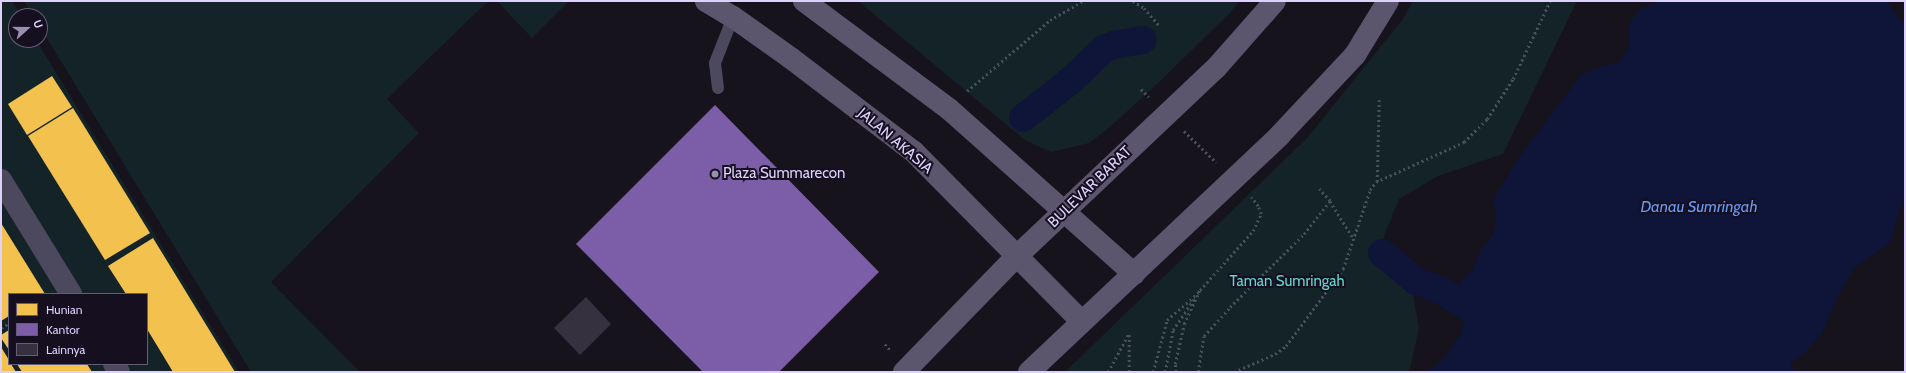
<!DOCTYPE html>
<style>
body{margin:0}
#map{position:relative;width:1906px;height:373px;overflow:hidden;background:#16131c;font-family:Cabin,sans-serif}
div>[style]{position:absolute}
.green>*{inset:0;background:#132328}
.water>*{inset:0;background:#0e1538}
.homes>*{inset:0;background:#f2c14e}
.offices>*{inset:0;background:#7b5ea7}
.canal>*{height:28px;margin:-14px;padding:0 14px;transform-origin:14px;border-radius:14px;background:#0e1538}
.building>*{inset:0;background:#36313e}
.path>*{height:2.5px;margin-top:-1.25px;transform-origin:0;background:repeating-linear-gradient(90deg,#484f5d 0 2px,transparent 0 5px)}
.lane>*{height:12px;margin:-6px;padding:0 6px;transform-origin:6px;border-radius:6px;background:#4c485d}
.street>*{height:22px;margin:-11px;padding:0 11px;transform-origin:11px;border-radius:11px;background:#4c485d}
.secondary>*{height:22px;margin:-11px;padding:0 11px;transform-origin:11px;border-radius:11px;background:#5b556e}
.dots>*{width:11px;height:11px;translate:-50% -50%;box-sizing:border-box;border:2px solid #150f20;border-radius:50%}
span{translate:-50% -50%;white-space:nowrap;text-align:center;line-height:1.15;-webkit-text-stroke:4px #150f20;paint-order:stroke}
.street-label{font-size:15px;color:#ded1fc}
.poi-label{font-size:15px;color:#ded1fc}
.left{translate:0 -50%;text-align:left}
.park-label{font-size:15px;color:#63d6ce}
.water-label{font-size:16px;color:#6799f4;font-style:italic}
.frame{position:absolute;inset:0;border:2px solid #ded1fc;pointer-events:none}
.legend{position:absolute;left:8px;top:293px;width:140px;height:72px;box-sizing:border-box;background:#150f20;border:1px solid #655d78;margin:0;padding:5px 7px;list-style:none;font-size:12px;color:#ded1fc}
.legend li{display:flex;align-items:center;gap:8px;height:20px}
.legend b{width:20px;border:1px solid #655d78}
.north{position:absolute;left:8px;top:8px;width:40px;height:40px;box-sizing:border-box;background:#150f20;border:1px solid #655d78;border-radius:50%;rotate:69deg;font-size:11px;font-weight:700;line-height:16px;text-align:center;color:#ded1fc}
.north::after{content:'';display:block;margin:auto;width:14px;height:18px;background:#988eae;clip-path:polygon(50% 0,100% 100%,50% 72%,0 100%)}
</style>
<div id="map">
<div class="green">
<i style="clip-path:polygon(evenodd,1px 1px,12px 1px,21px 16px,16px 16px,16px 40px,36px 40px,239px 372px,1px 372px,1px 1px,9px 294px,147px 294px,147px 364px,9px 364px,9px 294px)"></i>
<i style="clip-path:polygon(24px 1px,488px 1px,387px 99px,419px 133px,271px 282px,360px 372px,251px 372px,40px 27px,40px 16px,33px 16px)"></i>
<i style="clip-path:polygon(497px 1px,569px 1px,532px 38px)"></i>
<i style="clip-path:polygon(858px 1px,1239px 1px,1230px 13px,1158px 83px,1109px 128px,1089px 143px,1051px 152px,1025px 140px)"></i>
<i style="clip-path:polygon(1413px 1px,1577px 1px,1503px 154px,1438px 176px,1399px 199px,1374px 261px,1413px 294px,1419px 328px,1409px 372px,1065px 372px,1307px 138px,1403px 19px)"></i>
</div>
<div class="water">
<i style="clip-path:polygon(1660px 1px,1888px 2px,1905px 27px,1905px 193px,1890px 243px,1855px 267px,1839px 295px,1822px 333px,1805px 353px,1790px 363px,1796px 372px,1424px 372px,1440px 363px,1460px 335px,1468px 307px,1460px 281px,1473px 270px,1479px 253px,1494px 232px,1496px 219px,1493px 200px,1520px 156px,1582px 74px,1602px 66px,1620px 62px,1629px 48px,1629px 23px,1642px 8px)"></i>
</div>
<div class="homes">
<i style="clip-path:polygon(52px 76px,72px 107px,27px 135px,8px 104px)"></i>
<i style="clip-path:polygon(73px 108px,150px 233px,105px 260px,28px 136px)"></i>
<i style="clip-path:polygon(1px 223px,45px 294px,9px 294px,9px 316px,1px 321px)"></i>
<i style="clip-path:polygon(153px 238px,172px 269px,235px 372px,173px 372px,147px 329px,147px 294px,126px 294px,108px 266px)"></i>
<i style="clip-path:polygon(9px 330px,9px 350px,1px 338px,1px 335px)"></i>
<i style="clip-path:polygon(1px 347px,9px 360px,9px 364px,11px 364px,16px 372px,1px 372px)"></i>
<i style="clip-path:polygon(17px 364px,87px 364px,92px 372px,22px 372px)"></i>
</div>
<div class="offices">
<i style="clip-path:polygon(715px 105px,879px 272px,779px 372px,703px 372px,576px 244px)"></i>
</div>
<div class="canal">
<i style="left:1023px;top:118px;width:60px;rotate:-38.2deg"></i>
<i style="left:1070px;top:81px;width:47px;rotate:-43.3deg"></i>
<i style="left:1104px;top:49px;width:11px;rotate:-22deg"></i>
<i style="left:1114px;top:45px;width:29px;rotate:-10deg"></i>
<i style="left:1382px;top:253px;width:44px;rotate:39.5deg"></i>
<i style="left:1416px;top:281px;width:28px;rotate:21deg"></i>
<i style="left:1442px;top:291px;width:31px;rotate:32deg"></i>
</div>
<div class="building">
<i style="clip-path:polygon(586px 297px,611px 324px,580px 355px,554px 328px)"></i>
</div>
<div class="path">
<i style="left:1133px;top:1px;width:13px;rotate:32deg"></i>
<i style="left:1144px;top:8px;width:23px;rotate:49deg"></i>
<i style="left:1141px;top:89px;width:11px;rotate:45deg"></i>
<i style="left:967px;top:91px;width:109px;rotate:-40.5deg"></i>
<i style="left:1050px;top:20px;width:38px;rotate:-30deg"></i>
<i style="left:1184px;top:131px;width:45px;rotate:44.1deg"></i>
<i style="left:1377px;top:182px;width:82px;rotate:-88.6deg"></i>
<i style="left:1330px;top:201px;width:44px;rotate:58.1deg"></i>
<i style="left:1px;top:328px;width:9px;rotate:-32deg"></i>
<i style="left:885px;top:344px;width:8px;rotate:50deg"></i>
<i style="left:1108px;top:372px;width:44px;rotate:-61.7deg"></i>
<i style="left:1129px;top:372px;width:39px;rotate:-90deg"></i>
<i style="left:1153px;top:372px;width:54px;rotate:-74.9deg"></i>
<i style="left:1167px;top:320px;width:43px;rotate:-41.2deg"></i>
<i style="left:1165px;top:372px;width:43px;rotate:-79.2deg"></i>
<i style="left:1173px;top:330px;width:37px;rotate:-56deg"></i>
<i style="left:1176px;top:372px;width:8px;rotate:-97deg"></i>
<i style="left:1175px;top:364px;width:41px;rotate:-77.3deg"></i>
<i style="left:1184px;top:324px;width:38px;rotate:-65deg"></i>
<i style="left:1200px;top:290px;width:79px;rotate:-48.1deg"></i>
<i style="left:1253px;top:231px;width:19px;rotate:-65deg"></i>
<i style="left:1261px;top:214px;width:9px;rotate:-111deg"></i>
<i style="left:1258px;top:206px;width:11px;rotate:-128deg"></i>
<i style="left:1198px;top:372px;width:36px;rotate:-81deg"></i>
<i style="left:1204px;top:336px;width:39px;rotate:-48deg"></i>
<i style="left:1230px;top:307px;width:104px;rotate:-44.6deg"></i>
<i style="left:1304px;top:234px;width:42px;rotate:-51.8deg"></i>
<i style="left:1330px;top:201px;width:16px;rotate:-133deg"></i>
<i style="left:1234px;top:372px;width:45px;rotate:-23.7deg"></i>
<i style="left:1275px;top:354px;width:14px;rotate:-36deg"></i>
<i style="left:1286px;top:346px;width:96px;rotate:-53.5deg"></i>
<i style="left:1343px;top:269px;width:83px;rotate:-71.1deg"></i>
<i style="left:1370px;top:190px;width:10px;rotate:-53deg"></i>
<i style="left:1376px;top:182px;width:97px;rotate:-24.4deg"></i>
<i style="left:1464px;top:142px;width:33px;rotate:-45deg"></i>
<i style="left:1487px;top:119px;width:48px;rotate:-57deg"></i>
<i style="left:1513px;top:79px;width:86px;rotate:-64.6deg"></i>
</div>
<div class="lane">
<i style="left:718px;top:88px;width:25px;rotate:-97deg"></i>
<i style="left:715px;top:63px;width:49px;rotate:-68.6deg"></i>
</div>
<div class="street">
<i style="left:1px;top:180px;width:134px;rotate:58.4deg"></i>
<i style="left:114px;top:364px;width:9px;rotate:58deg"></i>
</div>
<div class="secondary">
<i style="left:706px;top:1px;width:31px;rotate:31deg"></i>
<i style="left:733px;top:17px;width:72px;rotate:35.4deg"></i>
<i style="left:792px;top:59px;width:153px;rotate:37.3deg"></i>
<i style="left:914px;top:152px;width:238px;rotate:45.3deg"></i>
<i style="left:804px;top:1px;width:181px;rotate:36.7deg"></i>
<i style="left:949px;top:109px;width:248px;rotate:41.7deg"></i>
<i style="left:904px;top:372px;width:162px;rotate:-45.8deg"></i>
<i style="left:1017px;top:256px;width:274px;rotate:-43.4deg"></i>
<i style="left:1216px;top:68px;width:89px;rotate:-48.6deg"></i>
<i style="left:1029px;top:372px;width:344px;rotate:-43.3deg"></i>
<i style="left:1279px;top:136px;width:111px;rotate:-46.8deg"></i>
<i style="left:1355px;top:55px;width:63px;rotate:-58.6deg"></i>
</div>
<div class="dots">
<i style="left:715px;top:174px;background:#988eae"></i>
</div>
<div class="street-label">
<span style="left:895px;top:141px;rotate:40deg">JALAN AKASIA</span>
<span style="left:1090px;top:187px;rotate:-44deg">BULEVAR BARAT</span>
</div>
<div class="poi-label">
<span class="left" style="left:723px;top:174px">Plaza Summarecon</span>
</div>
<div class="park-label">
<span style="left:1287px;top:282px">Taman Sumringah</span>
</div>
<div class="water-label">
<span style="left:1699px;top:207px">Danau Sumringah</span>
</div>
<div class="frame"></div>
<ul class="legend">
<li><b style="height:11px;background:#f2c14e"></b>Hunian</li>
<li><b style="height:11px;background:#7b5ea7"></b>Kantor</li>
<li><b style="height:11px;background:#36313e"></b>Lainnya</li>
</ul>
<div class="north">U</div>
</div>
